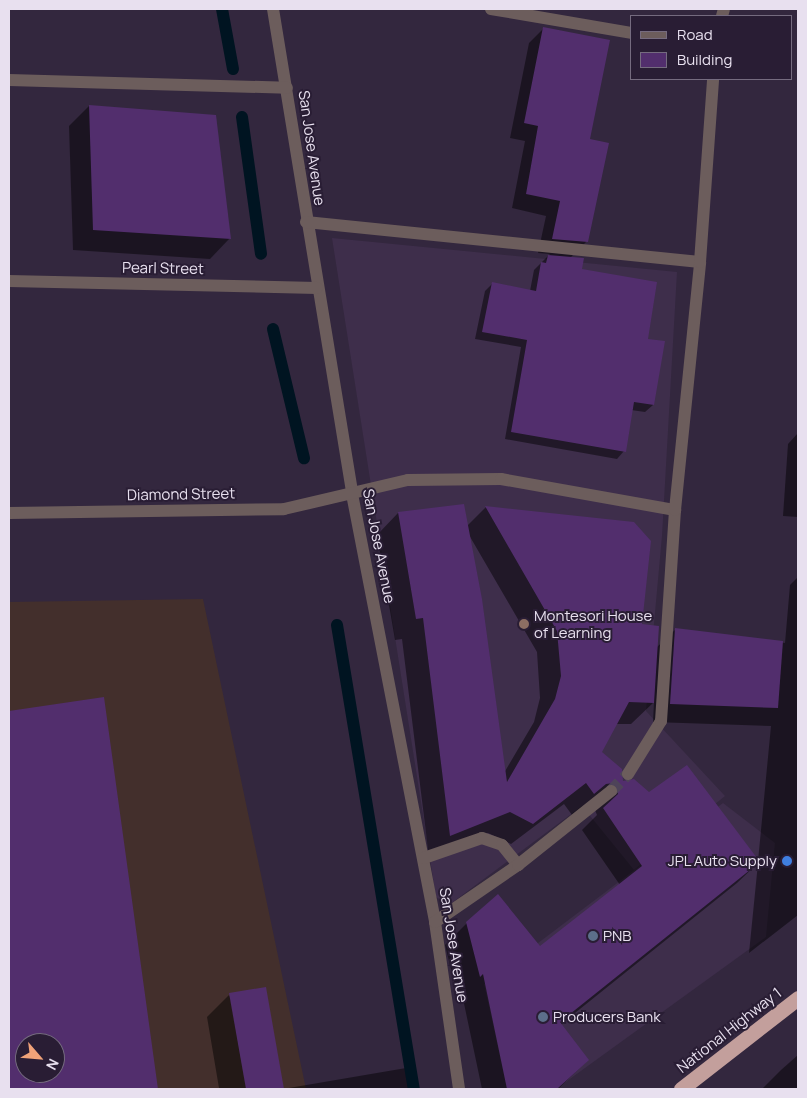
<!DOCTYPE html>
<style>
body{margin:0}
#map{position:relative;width:807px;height:1098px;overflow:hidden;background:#33273e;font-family:Manrope,sans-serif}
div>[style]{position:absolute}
.built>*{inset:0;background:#3e2e4b}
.industrial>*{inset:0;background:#432f2c}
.shadow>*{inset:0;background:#0007}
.stream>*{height:12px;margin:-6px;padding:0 6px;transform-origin:6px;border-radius:6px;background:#001421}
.building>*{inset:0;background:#522e6d}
.minor-tunnel>*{height:12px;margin-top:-6px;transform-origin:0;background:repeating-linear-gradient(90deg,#4e4359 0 12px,transparent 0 18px)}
.minor>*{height:12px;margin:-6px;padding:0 6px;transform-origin:6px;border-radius:6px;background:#6c5d5c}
.highway>*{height:15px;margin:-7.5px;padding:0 7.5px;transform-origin:7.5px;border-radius:7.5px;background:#c39f9c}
.dots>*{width:14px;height:14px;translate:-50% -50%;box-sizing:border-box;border:2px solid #291d34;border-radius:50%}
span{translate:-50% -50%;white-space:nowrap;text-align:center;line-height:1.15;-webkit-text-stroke:4px #291d34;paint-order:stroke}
.street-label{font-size:15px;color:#e8e0ef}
.poi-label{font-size:15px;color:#e8e0ef}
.left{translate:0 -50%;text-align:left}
.right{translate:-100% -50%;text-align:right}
.frame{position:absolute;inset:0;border:10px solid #e8e0ef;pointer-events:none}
.legend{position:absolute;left:630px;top:15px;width:162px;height:65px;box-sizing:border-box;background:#291d34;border:1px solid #756b7f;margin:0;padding:6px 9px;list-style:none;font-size:15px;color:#e8e0ef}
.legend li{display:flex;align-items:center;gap:10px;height:25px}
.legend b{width:25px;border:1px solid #756b7f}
.north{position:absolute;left:15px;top:1033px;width:50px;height:50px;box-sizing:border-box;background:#291d34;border:1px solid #756b7f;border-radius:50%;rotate:117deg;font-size:14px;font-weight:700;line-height:20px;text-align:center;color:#e8e0ef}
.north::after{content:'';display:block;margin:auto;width:18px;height:22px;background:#f0a279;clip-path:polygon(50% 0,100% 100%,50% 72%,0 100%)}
</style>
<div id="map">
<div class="built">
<i style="clip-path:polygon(332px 238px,677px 272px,662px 536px,646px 711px,725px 796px,634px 870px,582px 806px,449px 905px,436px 897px)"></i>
<i style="clip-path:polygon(723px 803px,775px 843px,766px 937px,556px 1089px,507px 1089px,484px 984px)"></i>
</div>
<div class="industrial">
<i style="clip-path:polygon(evenodd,203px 599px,306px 1089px,9px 1089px,9px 602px,203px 599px,25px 1043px,55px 1043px,55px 1073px,25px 1073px,25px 1043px)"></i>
</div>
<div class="shadow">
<i style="clip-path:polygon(544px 28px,589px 140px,586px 242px,570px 258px,646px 340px,653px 405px,645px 412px,631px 410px,624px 451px,617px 459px,505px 439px,521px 347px,475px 339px,485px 291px,492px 284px,530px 291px,534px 270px,550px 254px,538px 253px,546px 216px,512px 208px,525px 141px,510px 138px,529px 43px)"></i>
<i style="clip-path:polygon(89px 106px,230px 238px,210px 259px,73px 250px,69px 126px)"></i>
<i style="clip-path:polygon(798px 433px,798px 517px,783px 516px,788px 444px)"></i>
<i style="clip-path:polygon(evenodd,463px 505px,467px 526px,486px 507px,641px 625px,656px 648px,676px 629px,785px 643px,790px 585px,798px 577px,798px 915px,749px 953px,758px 863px,737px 883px,560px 1025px,588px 1060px,558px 1089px,482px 1089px,462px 994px,458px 997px,445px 945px,467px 923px,540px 948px,620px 885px,582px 830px,597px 815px,593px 805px,572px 815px,564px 804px,511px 844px,488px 833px,429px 857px,402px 639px,395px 640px,377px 535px,398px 513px,463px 505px,469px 535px,537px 652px,540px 698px,534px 722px,504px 773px,469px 535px,463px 505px,654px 702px,653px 722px,771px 726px,758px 861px,649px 794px,622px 782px,601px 752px,616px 724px,631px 724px,654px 702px)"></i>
<i style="clip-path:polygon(evenodd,103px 699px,157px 1089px,9px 1089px,9px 713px,103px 699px,25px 1043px,55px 1043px,55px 1073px,25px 1073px,25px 1043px)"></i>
<i style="clip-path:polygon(229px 995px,283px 1089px,406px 1068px,409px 1089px,209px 1089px,219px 1088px,207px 1017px)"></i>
<i style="clip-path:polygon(798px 1055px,798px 1089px,762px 1089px,781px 1070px)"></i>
</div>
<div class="stream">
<i style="left:222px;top:9px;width:61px;rotate:79.6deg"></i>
<i style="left:242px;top:117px;width:138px;rotate:82.1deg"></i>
<i style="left:273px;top:329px;width:133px;rotate:76.5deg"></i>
<i style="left:337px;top:625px;width:470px;rotate:80.6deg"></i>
</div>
<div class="building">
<i style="clip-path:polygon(543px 27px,610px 40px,590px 139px,609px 143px,588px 242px,552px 239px,560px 201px,526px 194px,538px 126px,524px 123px)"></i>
<i style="clip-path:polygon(89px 105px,216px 115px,231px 239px,93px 230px)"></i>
<i style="clip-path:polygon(548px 255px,584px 258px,582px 269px,657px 282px,648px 339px,665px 341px,654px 405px,634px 402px,626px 452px,511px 432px,527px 340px,482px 332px,492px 282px,536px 291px,541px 262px,546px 263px)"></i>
<i style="clip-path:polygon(464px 504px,482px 599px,507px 782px,555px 699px,561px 676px,557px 631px,485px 506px,634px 522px,651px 541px,642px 624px,659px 626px,654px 703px,629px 702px,602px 752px,622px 769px,623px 781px,634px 779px,649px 792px,687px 765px,760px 862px,560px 1022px,589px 1060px,557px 1089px,507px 1089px,483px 974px,480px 977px,466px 922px,498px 894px,540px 946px,642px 866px,603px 808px,618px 794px,618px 786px,614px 783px,606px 784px,594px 794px,586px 783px,533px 824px,510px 812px,450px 836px,423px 618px,416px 619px,398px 512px)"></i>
<i style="clip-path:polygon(675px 628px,783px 641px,778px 708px,670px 704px)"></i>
<i style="clip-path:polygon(evenodd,104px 697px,158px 1089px,9px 1089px,9px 711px,104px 697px,25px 1043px,55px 1043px,55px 1073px,25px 1073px,25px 1043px)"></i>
<i style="clip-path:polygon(266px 987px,284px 1089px,246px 1089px,229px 993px)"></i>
</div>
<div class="minor-tunnel">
<i style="left:611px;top:791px;width:24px;rotate:-45deg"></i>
</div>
<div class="minor">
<i style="left:273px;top:9px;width:491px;rotate:80.7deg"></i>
<i style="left:352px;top:494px;width:436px;rotate:79deg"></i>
<i style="left:435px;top:922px;width:169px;rotate:81.8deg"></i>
<i style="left:491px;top:9px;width:142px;rotate:9.7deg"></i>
<i style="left:722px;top:16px;width:7px;rotate:-74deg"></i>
<i style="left:9px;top:80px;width:278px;rotate:1.6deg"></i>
<i style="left:306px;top:222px;width:396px;rotate:5.8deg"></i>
<i style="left:9px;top:281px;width:308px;rotate:1.3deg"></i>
<i style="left:9px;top:513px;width:275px;rotate:-0.8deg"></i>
<i style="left:284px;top:509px;width:127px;rotate:-13.2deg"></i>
<i style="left:408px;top:480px;width:93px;rotate:-0.6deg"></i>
<i style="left:501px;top:479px;width:177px;rotate:10.1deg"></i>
<i style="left:628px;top:774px;width:62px;rotate:-58.1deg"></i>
<i style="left:661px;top:721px;width:211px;rotate:-86.2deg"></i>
<i style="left:675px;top:510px;width:249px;rotate:-84.2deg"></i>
<i style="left:700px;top:262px;width:183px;rotate:-85.9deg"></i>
<i style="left:424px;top:858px;width:61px;rotate:-19deg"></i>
<i style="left:482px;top:838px;width:21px;rotate:19deg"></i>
<i style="left:502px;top:845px;width:26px;rotate:51deg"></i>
<i style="left:435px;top:922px;width:101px;rotate:-34.5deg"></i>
<i style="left:518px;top:865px;width:119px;rotate:-38.5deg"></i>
</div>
<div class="highway">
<i style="left:681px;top:1089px;width:148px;rotate:-37.9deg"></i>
</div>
<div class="dots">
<i style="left:524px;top:624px;background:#8d6e63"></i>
<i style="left:787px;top:861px;background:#3f7fe0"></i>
<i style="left:593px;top:936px;background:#5c6f8a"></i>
<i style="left:543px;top:1017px;background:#5c6f8a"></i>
</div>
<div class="street-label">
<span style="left:312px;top:148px;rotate:82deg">San Jose Avenue</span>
<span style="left:163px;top:268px;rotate:1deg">Pearl Street</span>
<span style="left:181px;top:494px;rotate:-1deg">Diamond Street</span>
<span style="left:379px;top:546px;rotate:79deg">San Jose Avenue</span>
<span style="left:454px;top:945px;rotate:81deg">San Jose Avenue</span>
<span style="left:729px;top:1030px;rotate:-38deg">National Highway 1</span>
</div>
<div class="poi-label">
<span class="left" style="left:534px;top:624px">Montesori House<br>of Learning</span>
<span class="right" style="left:777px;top:861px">JPL Auto Supply</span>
<span class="left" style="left:603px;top:936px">PNB</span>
<span class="left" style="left:553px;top:1017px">Producers Bank</span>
</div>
<div class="frame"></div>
<ul class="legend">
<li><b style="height:6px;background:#6c5d5c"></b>Road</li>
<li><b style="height:14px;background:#522e6d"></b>Building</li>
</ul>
<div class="north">N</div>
</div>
